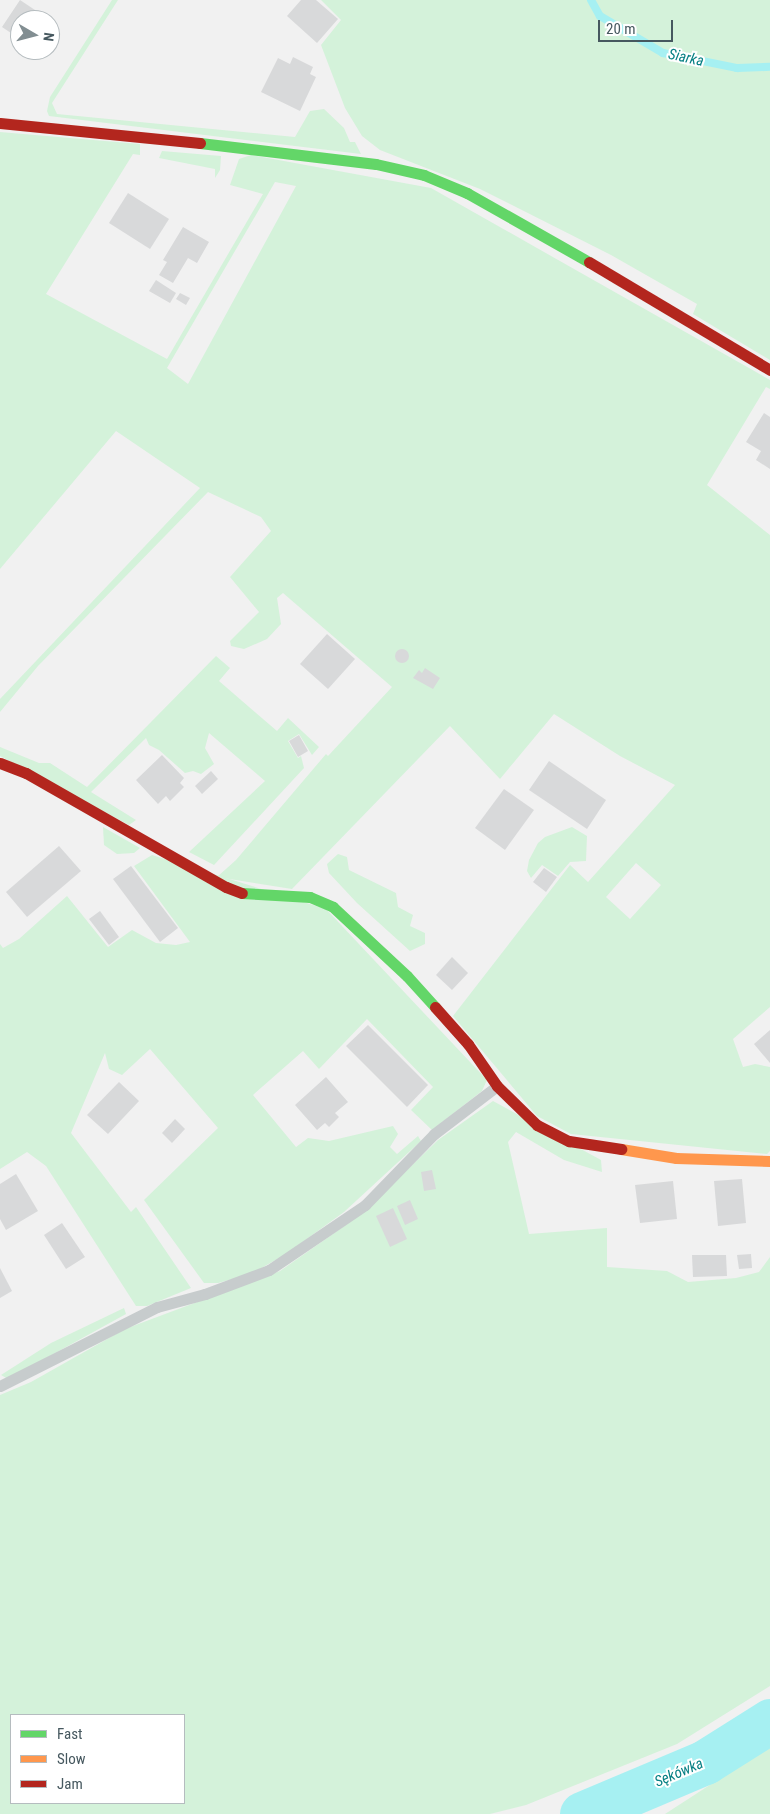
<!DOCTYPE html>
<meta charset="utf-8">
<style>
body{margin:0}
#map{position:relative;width:770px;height:1814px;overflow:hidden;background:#f1f1f1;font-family:"Roboto Condensed",sans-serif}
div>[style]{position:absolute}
.green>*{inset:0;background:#d4f2da}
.stream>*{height:8px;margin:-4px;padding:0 4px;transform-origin:4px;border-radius:4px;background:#a6f0f2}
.river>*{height:45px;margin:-22.5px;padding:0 22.5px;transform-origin:22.5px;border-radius:22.5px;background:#a6f0f2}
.building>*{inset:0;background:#d8d9da}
.round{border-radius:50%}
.lane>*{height:11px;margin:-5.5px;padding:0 5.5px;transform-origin:5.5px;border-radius:5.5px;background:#c7cccd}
.fast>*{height:11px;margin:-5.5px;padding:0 5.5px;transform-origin:5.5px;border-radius:5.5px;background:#63d668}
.slow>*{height:11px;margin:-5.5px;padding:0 5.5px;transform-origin:5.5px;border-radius:5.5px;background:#ff974d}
.jam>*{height:11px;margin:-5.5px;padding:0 5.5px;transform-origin:5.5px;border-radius:5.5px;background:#b3261e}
span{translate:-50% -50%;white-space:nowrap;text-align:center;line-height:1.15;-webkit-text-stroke:4px #fff;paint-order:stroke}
.water-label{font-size:15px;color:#078084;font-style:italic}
.legend{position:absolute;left:10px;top:1714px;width:175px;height:90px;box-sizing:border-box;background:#fff;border:1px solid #b5bcbf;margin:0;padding:6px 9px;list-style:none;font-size:15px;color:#46585f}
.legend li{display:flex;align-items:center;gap:10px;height:25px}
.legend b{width:25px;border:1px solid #b5bcbf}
.north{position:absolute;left:10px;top:10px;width:50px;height:50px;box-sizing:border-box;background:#fff;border:1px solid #b5bcbf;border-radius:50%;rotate:98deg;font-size:14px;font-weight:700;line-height:20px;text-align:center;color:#46585f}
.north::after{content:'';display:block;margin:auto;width:18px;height:22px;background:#828e92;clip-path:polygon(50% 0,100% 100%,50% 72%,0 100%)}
.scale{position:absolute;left:598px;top:20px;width:75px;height:22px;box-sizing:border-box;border:2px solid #46585f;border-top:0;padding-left:6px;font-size:15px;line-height:18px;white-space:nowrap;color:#46585f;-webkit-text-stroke:4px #fff;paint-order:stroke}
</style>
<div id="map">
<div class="green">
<i style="clip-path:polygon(112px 0,118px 0,52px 103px,57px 114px,295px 137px,310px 111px,324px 109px,344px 128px,350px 142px,355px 142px,361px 154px,49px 116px,47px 111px,50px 97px)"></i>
<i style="clip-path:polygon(321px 0,770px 0,770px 360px,693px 314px,697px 304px,611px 255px,480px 189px,380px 150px,362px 136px,345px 108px,321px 45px,341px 20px)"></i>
<i style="clip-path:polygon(evenodd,0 132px,140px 144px,140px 155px,133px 154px,46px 294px,167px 359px,263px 194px,230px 185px,239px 159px,251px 155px,431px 188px,770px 380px,770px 389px,766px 387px,707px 485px,770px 535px,770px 1007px,733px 1039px,743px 1067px,755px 1064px,770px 1067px,770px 1151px,767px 1154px,571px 1134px,537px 1116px,453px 1016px,570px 865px,588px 882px,675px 785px,620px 756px,554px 714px,500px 779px,450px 726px,292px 889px,217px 877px,236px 860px,326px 754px,328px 756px,392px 687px,283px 593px,277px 598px,281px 624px,267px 639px,244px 649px,231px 646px,230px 641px,259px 612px,230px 577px,271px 531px,261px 517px,208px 492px,38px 666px,0 712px,0 699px,200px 488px,116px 431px,0 569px,0 132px,275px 182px,296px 186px,188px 384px,167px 368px,275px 182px,0 132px,636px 863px,661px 885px,630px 919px,606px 897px,636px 863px)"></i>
<i style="clip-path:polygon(162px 151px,221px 156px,220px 170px,215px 178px,215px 169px,159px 158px)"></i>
<i style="clip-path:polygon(216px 656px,230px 668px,219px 681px,277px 731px,288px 718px,319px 747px,312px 755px,299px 734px,288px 741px,298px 758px,301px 756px,304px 768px,214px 865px,189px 852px,265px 781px,209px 733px,205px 748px,214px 764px,201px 774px,193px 771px,185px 773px,159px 750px,149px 745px,146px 738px,91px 792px,136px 820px,129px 825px,0 756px,0 747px,39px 763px,50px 763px,87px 787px)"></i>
<i style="clip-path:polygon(103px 827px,140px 848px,134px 853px,117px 854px,104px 845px)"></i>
<i style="clip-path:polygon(572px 827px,587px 836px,586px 861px,570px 862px,558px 876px,542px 865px,531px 878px,527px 871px,529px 860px,538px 843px,545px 837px)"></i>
<i style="clip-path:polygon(338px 854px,347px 857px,349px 870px,396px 893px,398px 907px,413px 915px,410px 926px,425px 933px,425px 944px,410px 951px,357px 903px,329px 873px,327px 864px)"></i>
<i style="clip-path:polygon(152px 855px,326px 909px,487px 1080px,482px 1091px,432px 1130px,411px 1110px,433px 1087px,367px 1019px,319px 1069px,303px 1051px,253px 1095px,296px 1147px,308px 1138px,329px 1141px,393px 1126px,398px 1134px,390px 1147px,397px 1154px,418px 1136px,421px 1141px,344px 1212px,286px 1254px,251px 1274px,218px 1283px,204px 1283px,144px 1200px,218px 1128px,150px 1049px,122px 1075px,109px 1069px,105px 1053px,71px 1133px,131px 1212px,136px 1207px,191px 1288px,147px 1306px,136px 1306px,46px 1166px,27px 1152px,0 1169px,0 944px,3px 948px,19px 939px,67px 896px,108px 947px,132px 930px,156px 943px,176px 945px,190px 942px,134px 866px)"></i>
<i style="clip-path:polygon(evenodd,493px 1101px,601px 1160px,602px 1172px,564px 1160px,516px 1132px,508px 1142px,529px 1234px,607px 1228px,607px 1267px,667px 1271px,688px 1282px,736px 1278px,759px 1272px,770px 1257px,770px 1686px,677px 1744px,526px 1805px,490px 1814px,0 1814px,0 1395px,31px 1382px,125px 1329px,280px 1271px,363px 1213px,438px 1140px,493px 1101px,11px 1715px,184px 1715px,184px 1803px,11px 1803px,11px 1715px)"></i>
<i style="clip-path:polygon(124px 1308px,126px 1314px,8px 1379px,1px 1375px,51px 1343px)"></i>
<i style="clip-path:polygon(770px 1746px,770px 1814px,665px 1814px)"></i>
</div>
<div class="stream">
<i style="left:591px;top:0;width:18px;rotate:61deg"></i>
<i style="left:600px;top:16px;width:73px;rotate:30.4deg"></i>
<i style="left:663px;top:53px;width:76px;rotate:11.5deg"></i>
<i style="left:737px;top:68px;width:33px;rotate:-2deg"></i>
</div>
<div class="river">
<i style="left:582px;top:1814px;width:134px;rotate:-22.9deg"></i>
<i style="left:705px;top:1762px;width:77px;rotate:-32.2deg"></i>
</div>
<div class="building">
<i style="clip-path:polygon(20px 0,50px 20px,20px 20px,20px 39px,2px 27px)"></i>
<i style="clip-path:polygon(301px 0,316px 0,338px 19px,317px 43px,287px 16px)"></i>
<i style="clip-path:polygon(50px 20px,58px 26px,50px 39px)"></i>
<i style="clip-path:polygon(293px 57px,313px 67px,310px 74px,316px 77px,300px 111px,261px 92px,278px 58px,290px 64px)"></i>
<i style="clip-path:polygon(128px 193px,169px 219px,150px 249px,109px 223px)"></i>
<i style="clip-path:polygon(183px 227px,209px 242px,197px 263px,188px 258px,173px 283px,159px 275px,167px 262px,163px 260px)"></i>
<i style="clip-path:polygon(156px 280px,176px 293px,170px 303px,149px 291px)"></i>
<i style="clip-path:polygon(180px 293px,190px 298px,186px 305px,176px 299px)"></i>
<i style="clip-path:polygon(764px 413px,770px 417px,770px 469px,756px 460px,761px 451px,746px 442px)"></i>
<i style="clip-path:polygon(327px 634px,355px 659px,328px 689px,300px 664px)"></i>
<i class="round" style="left:395px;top:649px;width:14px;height:14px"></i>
<i style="clip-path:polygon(425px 668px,440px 678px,433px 689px,413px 678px,419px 670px,422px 673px)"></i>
<i style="clip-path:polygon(299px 735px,308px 751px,298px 757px,289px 741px)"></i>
<i style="clip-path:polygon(162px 755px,184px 778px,180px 783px,184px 787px,170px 801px,166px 796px,158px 804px,136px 780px)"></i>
<i style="clip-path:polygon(549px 761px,606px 800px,587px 829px,529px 790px)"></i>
<i style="clip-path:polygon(211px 771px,218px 779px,202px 794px,195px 786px)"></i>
<i style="clip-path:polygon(504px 789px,534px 810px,505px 850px,475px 828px)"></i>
<i style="clip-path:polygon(59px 846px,81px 871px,27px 917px,6px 892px)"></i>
<i style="clip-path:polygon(131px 866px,178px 928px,160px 942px,113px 879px)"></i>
<i style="clip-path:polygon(544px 868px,557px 877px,546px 892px,533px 882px)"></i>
<i style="clip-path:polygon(100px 911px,119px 937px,109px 945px,89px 919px)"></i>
<i style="clip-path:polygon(452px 957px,468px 973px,452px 990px,436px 975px)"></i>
<i style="clip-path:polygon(368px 1025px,428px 1085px,407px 1107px,346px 1046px)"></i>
<i style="clip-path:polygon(770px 1030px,770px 1063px,754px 1044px)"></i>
<i style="clip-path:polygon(326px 1077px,348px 1102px,335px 1113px,339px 1117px,329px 1127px,325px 1123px,317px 1130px,295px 1105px)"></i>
<i style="clip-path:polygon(119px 1082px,139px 1101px,108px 1134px,87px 1115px)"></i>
<i style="clip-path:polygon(175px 1119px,185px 1129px,172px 1143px,162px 1133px)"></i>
<i style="clip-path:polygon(432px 1170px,436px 1189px,424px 1191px,421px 1172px)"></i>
<i style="clip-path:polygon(16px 1174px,38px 1211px,6px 1230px,0 1219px,0 1184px)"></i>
<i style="clip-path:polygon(742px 1179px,746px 1223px,718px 1226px,714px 1181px)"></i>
<i style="clip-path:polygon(673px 1181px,677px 1219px,640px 1223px,635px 1185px)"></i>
<i style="clip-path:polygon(410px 1200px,418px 1219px,405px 1225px,397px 1206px)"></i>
<i style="clip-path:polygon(393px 1208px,407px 1239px,390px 1247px,376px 1216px)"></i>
<i style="clip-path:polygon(62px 1223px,85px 1257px,66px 1269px,44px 1235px)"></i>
<i style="clip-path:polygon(751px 1254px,752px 1268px,739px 1269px,737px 1255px)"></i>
<i style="clip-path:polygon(692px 1255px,726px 1255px,727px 1276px,693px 1277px)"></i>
<i style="clip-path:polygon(0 1268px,12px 1291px,0 1298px)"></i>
</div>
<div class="lane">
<i style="left:0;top:1386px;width:176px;rotate:-26.7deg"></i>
<i style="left:157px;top:1307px;width:50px;rotate:-15.2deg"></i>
<i style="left:205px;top:1294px;width:68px;rotate:-20.6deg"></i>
<i style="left:269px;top:1270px;width:116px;rotate:-34.1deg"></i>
<i style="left:365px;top:1205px;width:99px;rotate:-45.8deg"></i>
<i style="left:434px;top:1134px;width:79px;rotate:-37.3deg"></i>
</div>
<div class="fast">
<i style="left:200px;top:143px;width:177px;rotate:6.8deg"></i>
<i style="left:376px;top:164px;width:49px;rotate:12.9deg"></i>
<i style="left:424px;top:175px;width:47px;rotate:22.7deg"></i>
<i style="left:467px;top:193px;width:140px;rotate:29.5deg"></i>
<i style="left:242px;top:893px;width:68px;rotate:3.4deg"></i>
<i style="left:310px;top:897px;width:25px;rotate:23deg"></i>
<i style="left:333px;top:907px;width:101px;rotate:43deg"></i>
<i style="left:407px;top:976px;width:42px;rotate:47.9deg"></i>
</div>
<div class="slow">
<i style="left:621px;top:1149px;width:56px;rotate:9.3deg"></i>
<i style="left:676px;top:1158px;width:94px;rotate:1.8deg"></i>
</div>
<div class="jam">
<i style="left:0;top:123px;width:201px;rotate:5.7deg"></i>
<i style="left:589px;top:262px;width:211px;rotate:30.8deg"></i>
<i style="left:0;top:763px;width:28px;rotate:21deg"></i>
<i style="left:26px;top:773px;width:230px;rotate:29.7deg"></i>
<i style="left:226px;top:887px;width:17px;rotate:21deg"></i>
<i style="left:435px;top:1007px;width:50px;rotate:48.3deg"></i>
<i style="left:468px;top:1044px;width:51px;rotate:55.4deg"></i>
<i style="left:497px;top:1086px;width:56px;rotate:44.3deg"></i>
<i style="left:537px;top:1125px;width:36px;rotate:27deg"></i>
<i style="left:569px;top:1141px;width:53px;rotate:8.7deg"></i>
</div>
<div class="water-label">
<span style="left:686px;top:58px;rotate:12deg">Siarka</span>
<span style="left:679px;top:1773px;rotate:-23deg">Sękówka</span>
</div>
<ul class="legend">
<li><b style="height:6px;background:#63d668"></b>Fast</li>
<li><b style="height:6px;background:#ff974d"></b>Slow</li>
<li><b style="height:6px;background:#b3261e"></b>Jam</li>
</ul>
<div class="north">N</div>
<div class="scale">20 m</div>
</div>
